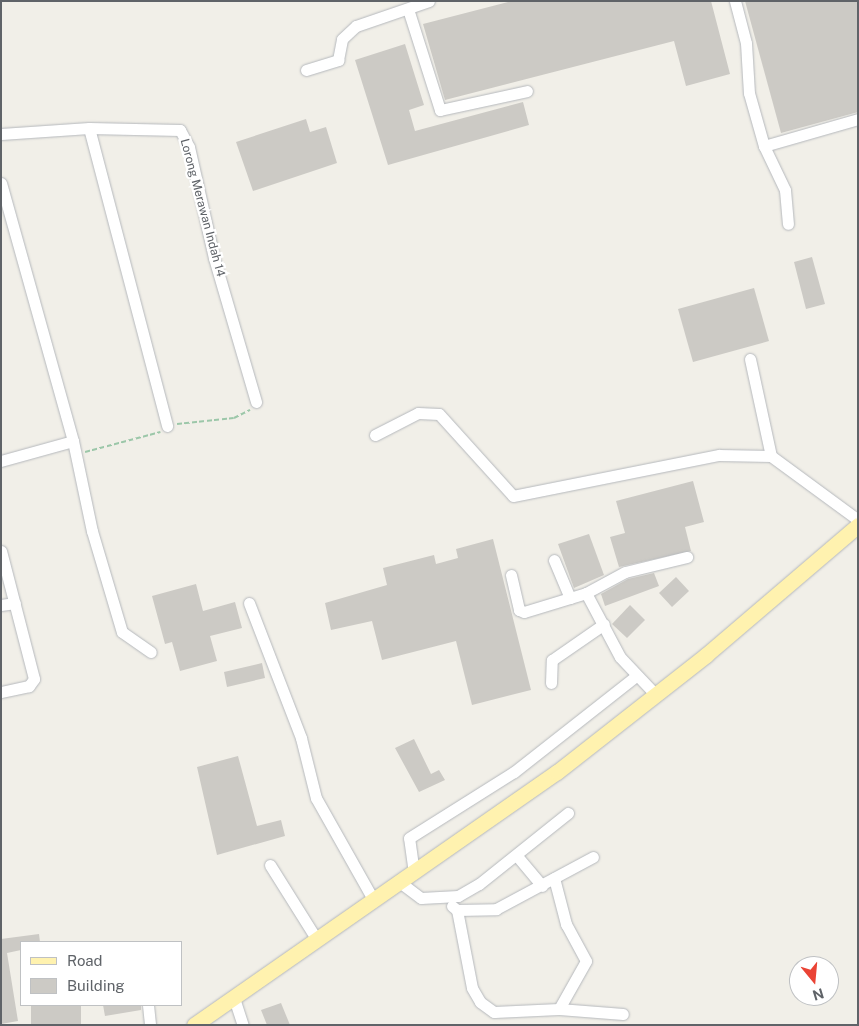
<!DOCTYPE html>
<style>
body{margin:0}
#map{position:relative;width:859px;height:1026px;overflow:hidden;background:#f1efe8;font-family:"Public Sans",sans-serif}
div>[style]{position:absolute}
.building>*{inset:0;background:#cccac5}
.path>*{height:2px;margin-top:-1px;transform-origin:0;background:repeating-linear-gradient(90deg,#9cc7a9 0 5px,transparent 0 7.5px)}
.roads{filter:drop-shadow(0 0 1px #b5b8bc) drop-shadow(0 0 1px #b5b8bc)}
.minor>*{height:11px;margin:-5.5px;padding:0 5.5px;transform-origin:5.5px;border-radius:5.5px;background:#fff}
.major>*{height:15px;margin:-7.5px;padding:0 7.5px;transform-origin:7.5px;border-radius:7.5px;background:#fff2af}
span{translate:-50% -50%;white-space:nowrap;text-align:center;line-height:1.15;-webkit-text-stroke:4.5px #fff;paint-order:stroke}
.street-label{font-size:12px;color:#5f6368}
.frame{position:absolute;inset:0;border:2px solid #5f6368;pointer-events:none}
.legend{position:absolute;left:20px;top:941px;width:162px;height:65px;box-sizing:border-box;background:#fff;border:1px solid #bfc1c3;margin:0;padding:6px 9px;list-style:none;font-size:15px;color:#5f6368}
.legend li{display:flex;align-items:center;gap:10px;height:25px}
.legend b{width:25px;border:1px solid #bfc1c3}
.north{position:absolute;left:789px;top:956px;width:50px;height:50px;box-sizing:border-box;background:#fff;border:1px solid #bfc1c3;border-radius:50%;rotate:163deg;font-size:14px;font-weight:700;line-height:20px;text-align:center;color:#5f6368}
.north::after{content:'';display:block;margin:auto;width:18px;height:22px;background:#ea4335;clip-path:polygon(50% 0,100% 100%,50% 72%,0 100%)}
</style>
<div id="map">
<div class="building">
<i style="clip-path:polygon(512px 1px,711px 1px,730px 74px,686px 86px,674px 41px,445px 100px,423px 24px)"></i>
<i style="clip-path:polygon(745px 1px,858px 1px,858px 112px,781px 133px)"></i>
<i style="clip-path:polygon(405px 44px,424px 105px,409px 110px,415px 131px,523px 102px,529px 125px,388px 165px,355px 60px)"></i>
<i style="clip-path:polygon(306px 119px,310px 132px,326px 127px,337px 163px,253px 191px,236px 142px)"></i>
<i style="clip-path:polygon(812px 257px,825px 304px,806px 309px,794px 262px)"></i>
<i style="clip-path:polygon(754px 288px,769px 341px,693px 362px,678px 309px)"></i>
<i style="clip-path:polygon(693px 481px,704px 522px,685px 527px,691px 551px,619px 567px,610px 537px,625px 533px,616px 501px)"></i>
<i style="clip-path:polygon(589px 534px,604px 575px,574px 588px,558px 544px)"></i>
<i style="clip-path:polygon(493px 539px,531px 690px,472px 705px,456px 641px,382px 660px,372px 621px,331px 630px,325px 603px,387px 585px,383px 568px,434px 555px,436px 564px,458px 558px,456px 549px)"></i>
<i style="clip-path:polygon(654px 573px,659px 586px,605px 606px,601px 594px,628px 579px)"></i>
<i style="clip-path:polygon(676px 577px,689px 591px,672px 607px,659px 593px)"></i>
<i style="clip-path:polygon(196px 584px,203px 611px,235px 602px,242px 628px,210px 636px,217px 661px,180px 671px,172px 642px,165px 644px,152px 596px)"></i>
<i style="clip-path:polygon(630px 605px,645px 620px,627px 638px,612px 624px)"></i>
<i style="clip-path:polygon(262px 663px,265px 678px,227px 687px,224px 672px)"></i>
<i style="clip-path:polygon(414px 739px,431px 774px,439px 770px,445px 780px,419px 792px,395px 748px)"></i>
<i style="clip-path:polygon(238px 756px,257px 826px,281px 820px,285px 836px,217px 855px,197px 767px)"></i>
<i style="clip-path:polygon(39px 934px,40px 942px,21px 942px,21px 950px,7px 953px,18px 1021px,1px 1024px,1px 939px)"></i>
<i style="clip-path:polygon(281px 1003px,290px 1025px,267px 1025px,261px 1010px)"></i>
<i style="clip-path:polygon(31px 1005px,81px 1005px,81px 1025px,31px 1025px)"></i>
<i style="clip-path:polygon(103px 1005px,141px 1005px,141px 1010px,105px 1016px)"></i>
</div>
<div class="path">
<i style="left:177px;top:424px;width:57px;rotate:-6deg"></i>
<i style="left:234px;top:418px;width:18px;rotate:-27deg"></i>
<i style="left:85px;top:452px;width:78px;rotate:-14.9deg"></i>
</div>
<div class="roads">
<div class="minor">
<i style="left:735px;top:1px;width:43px;rotate:75.3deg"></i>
<i style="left:746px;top:43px;width:50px;rotate:86.6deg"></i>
<i style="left:749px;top:93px;width:55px;rotate:74.2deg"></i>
<i style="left:764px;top:146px;width:98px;rotate:-16deg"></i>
<i style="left:408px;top:9px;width:106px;rotate:72.4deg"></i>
<i style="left:440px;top:110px;width:89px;rotate:-12.3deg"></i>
<i style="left:306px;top:70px;width:34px;rotate:-17deg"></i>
<i style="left:338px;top:60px;width:21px;rotate:-79deg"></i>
<i style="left:342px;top:39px;width:19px;rotate:-43deg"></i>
<i style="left:356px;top:26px;width:77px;rotate:-18.9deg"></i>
<i style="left:89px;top:128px;width:308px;rotate:75.3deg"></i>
<i style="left:1px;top:134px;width:88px;rotate:-3.9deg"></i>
<i style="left:89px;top:128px;width:91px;rotate:1.3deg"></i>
<i style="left:180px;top:130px;width:19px;rotate:62deg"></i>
<i style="left:189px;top:147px;width:114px;rotate:77.3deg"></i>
<i style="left:214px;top:258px;width:150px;rotate:73.7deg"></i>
<i style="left:764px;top:146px;width:49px;rotate:64.5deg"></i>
<i style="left:785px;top:190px;width:34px;rotate:85deg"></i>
<i style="left:1px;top:183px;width:268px;rotate:74.4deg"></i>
<i style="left:73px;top:441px;width:75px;rotate:164.5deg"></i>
<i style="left:750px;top:359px;width:99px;rotate:77.8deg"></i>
<i style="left:771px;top:456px;width:108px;rotate:36.3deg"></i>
<i style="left:375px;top:435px;width:48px;rotate:-27.1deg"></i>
<i style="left:418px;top:413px;width:21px;rotate:3deg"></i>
<i style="left:439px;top:414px;width:110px;rotate:47.9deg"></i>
<i style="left:513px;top:496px;width:210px;rotate:-11.3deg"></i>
<i style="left:719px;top:455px;width:52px;rotate:1.1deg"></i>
<i style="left:73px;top:441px;width:92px;rotate:78.1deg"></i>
<i style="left:92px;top:531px;width:105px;rotate:73.5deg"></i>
<i style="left:122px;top:632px;width:35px;rotate:35deg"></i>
<i style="left:1px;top:551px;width:132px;rotate:75.5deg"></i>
<i style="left:34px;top:679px;width:9px;rotate:126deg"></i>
<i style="left:29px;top:686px;width:29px;rotate:168deg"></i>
<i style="left:554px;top:560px;width:41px;rotate:67.2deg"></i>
<i style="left:570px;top:598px;width:17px;rotate:-17deg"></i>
<i style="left:586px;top:593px;width:72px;rotate:62deg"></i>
<i style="left:620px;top:657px;width:51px;rotate:46.6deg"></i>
<i style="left:511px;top:575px;width:36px;rotate:77deg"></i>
<i style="left:519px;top:610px;width:5px;rotate:22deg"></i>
<i style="left:524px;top:612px;width:48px;rotate:-16.9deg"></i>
<i style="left:586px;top:593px;width:44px;rotate:-28.3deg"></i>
<i style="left:625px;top:572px;width:64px;rotate:-13.6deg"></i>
<i style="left:249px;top:603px;width:145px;rotate:68.9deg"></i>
<i style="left:301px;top:738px;width:62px;rotate:76deg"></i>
<i style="left:316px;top:798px;width:118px;rotate:60.6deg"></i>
<i style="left:1px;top:605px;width:14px;rotate:-8deg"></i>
<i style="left:551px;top:683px;width:23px;rotate:-88deg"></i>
<i style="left:552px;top:660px;width:63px;rotate:-34.7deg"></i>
<i style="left:517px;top:856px;width:39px;rotate:50deg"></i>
<i style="left:270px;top:865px;width:89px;rotate:57.9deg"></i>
<i style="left:414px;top:873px;width:35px;rotate:-98deg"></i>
<i style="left:409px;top:838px;width:124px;rotate:-32.2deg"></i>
<i style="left:514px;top:772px;width:155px;rotate:-38.2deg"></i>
<i style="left:554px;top:878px;width:48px;rotate:75.4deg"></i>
<i style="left:566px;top:924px;width:42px;rotate:61.6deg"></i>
<i style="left:586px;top:961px;width:55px;rotate:119.4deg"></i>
<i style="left:401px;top:883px;width:25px;rotate:37deg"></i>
<i style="left:421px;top:898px;width:37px;rotate:-3deg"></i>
<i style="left:458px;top:896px;width:24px;rotate:-30deg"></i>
<i style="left:479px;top:884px;width:114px;rotate:-38.6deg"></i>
<i style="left:452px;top:906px;width:6px;rotate:39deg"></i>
<i style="left:457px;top:910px;width:39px;rotate:-1deg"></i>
<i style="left:496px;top:909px;width:110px;rotate:-28.2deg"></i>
<i style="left:457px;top:910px;width:79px;rotate:79.1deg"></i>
<i style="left:472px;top:988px;width:16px;rotate:60deg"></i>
<i style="left:480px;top:1002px;width:17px;rotate:36deg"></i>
<i style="left:494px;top:1012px;width:65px;rotate:-2.6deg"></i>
<i style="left:559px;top:1009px;width:64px;rotate:4.5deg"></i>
<i style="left:234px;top:998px;width:28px;rotate:72deg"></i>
<i style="left:148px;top:1005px;width:20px;rotate:84deg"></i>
</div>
<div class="major">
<i style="left:194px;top:1025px;width:442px;rotate:-34.9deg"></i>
<i style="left:557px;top:772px;width:189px;rotate:-38.1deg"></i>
<i style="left:706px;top:655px;width:200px;rotate:-40.5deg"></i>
</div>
</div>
<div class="street-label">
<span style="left:202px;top:208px;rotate:75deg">Lorong Merawan Indah 14</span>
</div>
<div class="frame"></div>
<ul class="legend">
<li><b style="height:6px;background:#fff2af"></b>Road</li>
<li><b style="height:14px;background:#cccac5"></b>Building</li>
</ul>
<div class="north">N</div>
</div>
